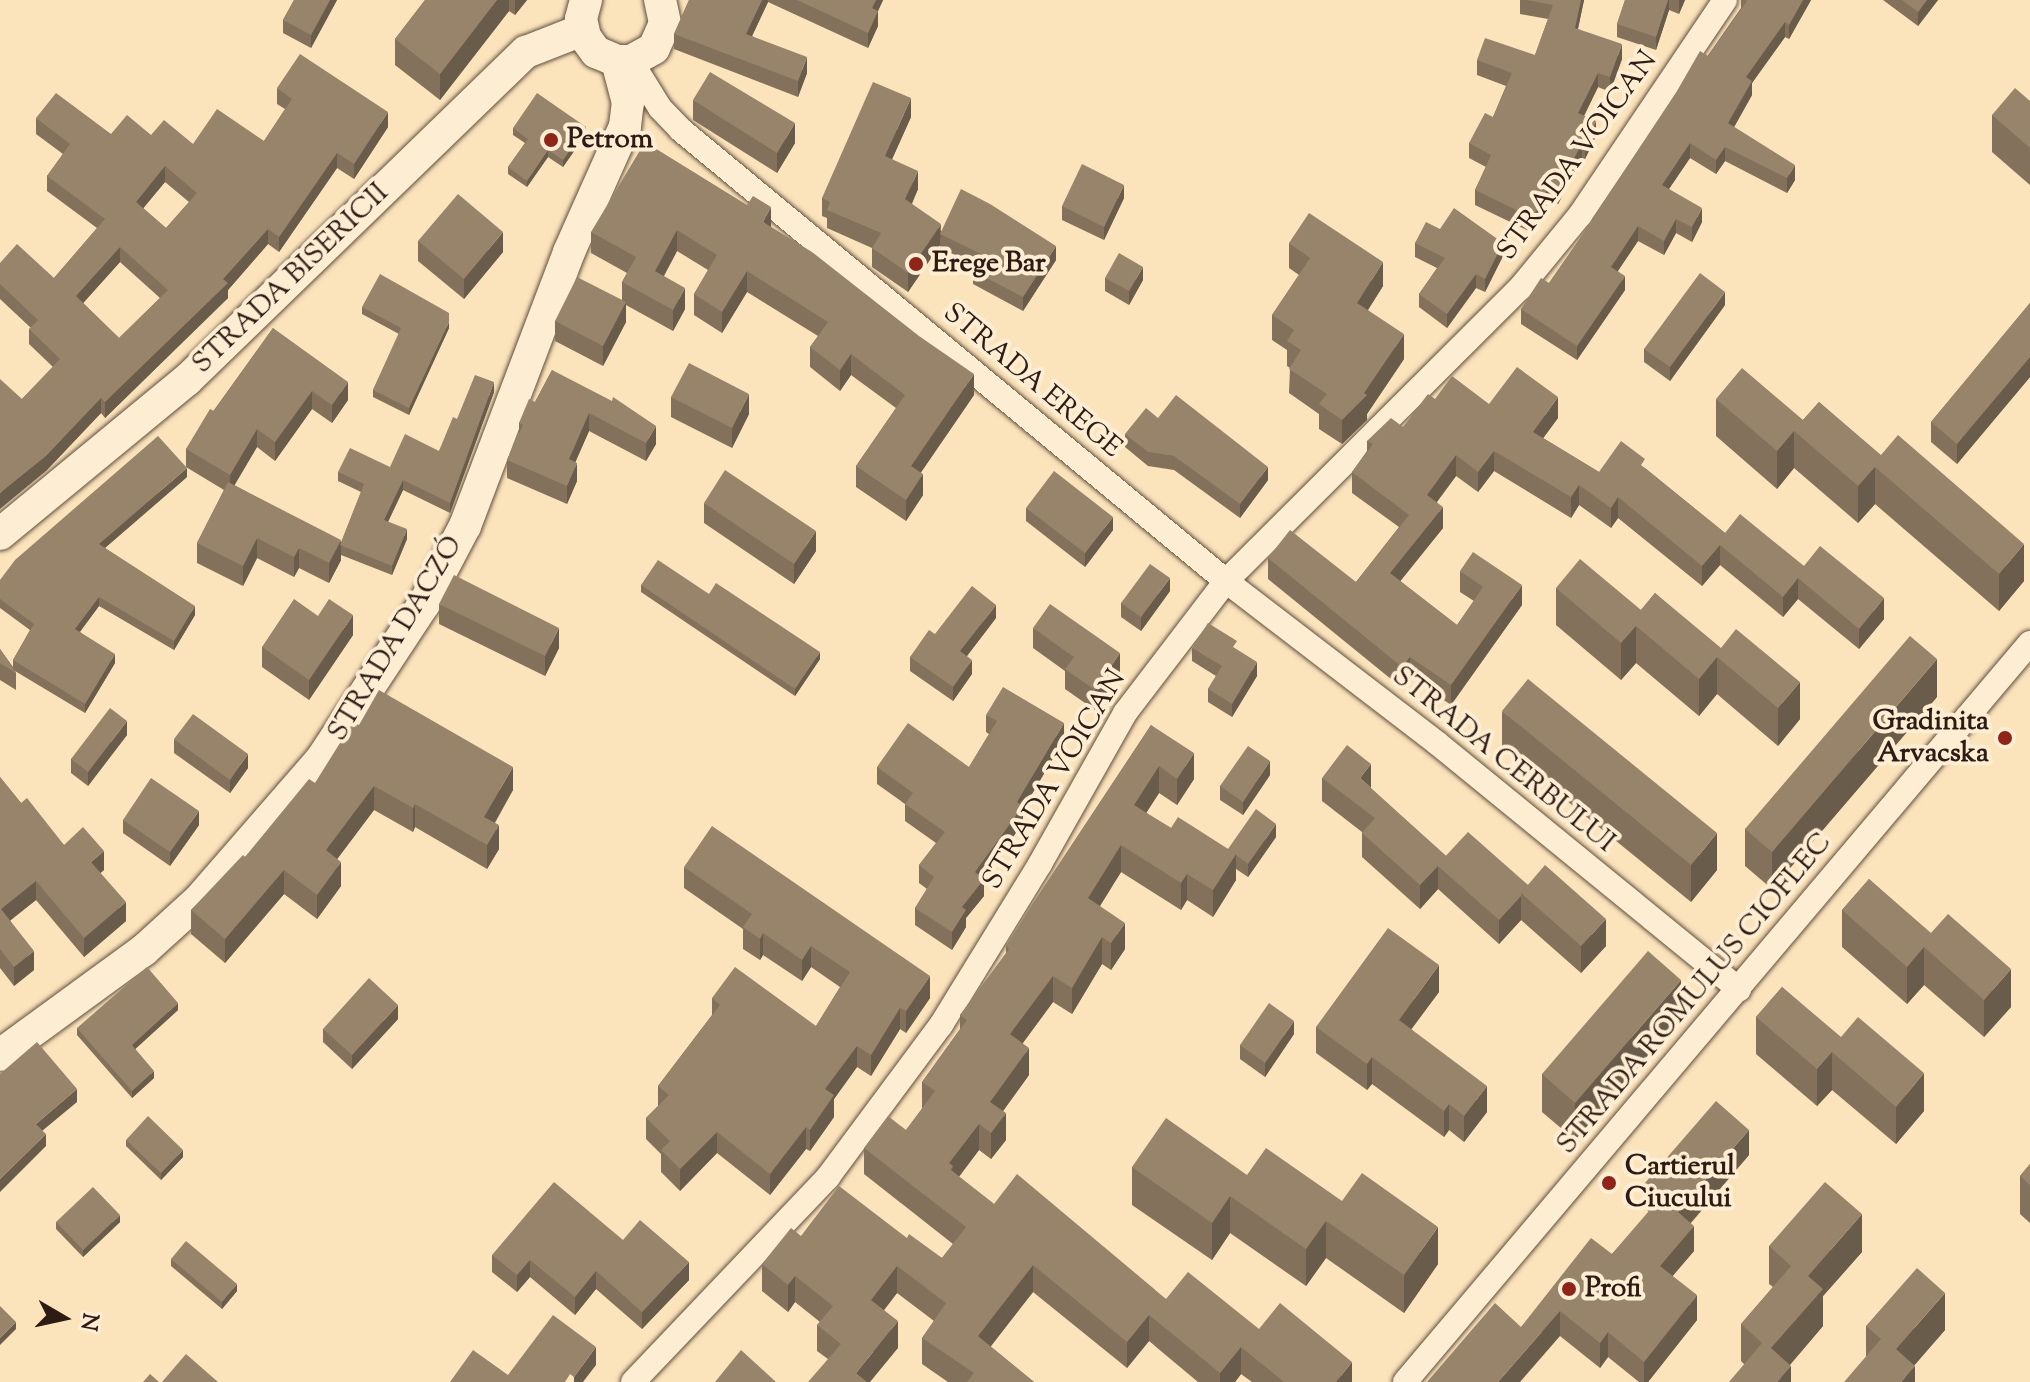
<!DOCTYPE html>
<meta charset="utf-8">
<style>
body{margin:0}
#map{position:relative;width:2030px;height:1382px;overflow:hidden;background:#fbe3bb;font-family:"Sorts Mill Goudy",serif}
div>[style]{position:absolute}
.roads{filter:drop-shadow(0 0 2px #604d3e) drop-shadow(0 0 2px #604d3e)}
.street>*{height:24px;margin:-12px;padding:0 12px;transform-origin:12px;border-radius:12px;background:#fcedd3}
.secondary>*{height:32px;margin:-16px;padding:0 16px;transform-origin:16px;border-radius:16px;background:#fcedd3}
.wall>*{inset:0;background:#83715c}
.shaded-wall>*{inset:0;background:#6a5c4b}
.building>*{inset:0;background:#98836b}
.dots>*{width:22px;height:22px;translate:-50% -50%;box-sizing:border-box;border:4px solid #fcedd3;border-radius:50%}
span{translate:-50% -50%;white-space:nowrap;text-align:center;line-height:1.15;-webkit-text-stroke:8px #fcedd3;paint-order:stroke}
.poi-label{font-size:28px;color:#2d1b14;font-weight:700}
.left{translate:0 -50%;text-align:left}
.right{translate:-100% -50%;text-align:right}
.street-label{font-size:28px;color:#2d1b14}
.north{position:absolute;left:24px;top:1278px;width:80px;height:80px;-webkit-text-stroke:6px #fcedd3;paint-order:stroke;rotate:99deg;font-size:22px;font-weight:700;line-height:32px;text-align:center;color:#2d1b14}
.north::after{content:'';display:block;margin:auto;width:28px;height:36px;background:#2d1b14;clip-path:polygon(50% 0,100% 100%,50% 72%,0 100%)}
</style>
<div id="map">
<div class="roads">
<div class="street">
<i style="left:631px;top:61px;width:55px;rotate:58.3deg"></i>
<i style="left:660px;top:108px;width:30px;rotate:46deg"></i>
<i style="left:681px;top:130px;width:707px;rotate:39.61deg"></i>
<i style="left:1226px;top:581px;width:266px;rotate:37.5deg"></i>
<i style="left:1437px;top:743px;width:390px;rotate:39.2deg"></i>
<i style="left:633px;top:1382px;width:283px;rotate:-46.4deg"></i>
<i style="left:828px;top:1177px;width:189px;rotate:-53.4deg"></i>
<i style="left:941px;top:1025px;width:189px;rotate:-58.4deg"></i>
<i style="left:1040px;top:864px;width:173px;rotate:-60.6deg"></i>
<i style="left:1125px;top:713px;width:166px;rotate:-52.6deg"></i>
<i style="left:1226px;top:581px;width:415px;rotate:-44.9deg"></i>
<i style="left:1520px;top:288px;width:94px;rotate:-50.6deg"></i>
<i style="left:1580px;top:215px;width:259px;rotate:-56deg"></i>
<i style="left:1405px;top:1382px;width:968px;rotate:-49.78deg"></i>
</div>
<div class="secondary">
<i style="left:586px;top:0;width:20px;rotate:105deg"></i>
<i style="left:581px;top:19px;width:18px;rotate:77deg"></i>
<i style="left:585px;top:37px;width:19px;rotate:54deg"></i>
<i style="left:596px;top:52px;width:23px;rotate:23deg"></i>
<i style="left:617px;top:61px;width:14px"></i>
<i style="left:631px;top:61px;width:26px;rotate:-29deg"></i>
<i style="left:654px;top:48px;width:27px;rotate:-66deg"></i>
<i style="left:665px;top:23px;width:24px;rotate:-102deg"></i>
<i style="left:0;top:534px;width:242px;rotate:-39.5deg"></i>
<i style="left:187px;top:380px;width:472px;rotate:-44.1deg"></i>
<i style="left:526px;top:52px;width:60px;rotate:-21.4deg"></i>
<i style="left:0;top:1055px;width:178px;rotate:-36.1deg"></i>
<i style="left:144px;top:950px;width:76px;rotate:-42.3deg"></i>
<i style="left:200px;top:899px;width:184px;rotate:-49deg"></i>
<i style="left:321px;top:760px;width:187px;rotate:-56.6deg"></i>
<i style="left:424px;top:604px;width:88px;rotate:-62.3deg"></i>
<i style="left:465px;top:526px;width:293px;rotate:-69.2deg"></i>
<i style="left:569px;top:252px;width:138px;rotate:-66deg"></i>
<i style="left:625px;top:126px;width:23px;rotate:-83deg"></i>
<i style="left:628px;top:103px;width:43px;rotate:-104.7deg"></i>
</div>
</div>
<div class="wall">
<i style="clip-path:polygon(294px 0,337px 0,311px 48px,283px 33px,283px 20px)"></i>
<i style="clip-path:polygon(425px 0,527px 0,515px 15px,509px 11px,440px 100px,395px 65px,395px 39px)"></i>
<i style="clip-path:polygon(689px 0,883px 0,878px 11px,878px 26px,868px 48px,768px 2px,752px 36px,807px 73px,798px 97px,674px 49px,674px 34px)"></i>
<i style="clip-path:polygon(1520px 0,1584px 0,1578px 29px,1622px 59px,1610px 92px,1598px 87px,1584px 116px,1596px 136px,1585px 159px,1582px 158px,1558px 204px,1549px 200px,1533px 233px,1475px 205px,1475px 190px,1486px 167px,1469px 158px,1469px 143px,1493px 117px,1506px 86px,1477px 75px,1477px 60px,1535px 55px,1548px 19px,1520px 14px)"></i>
<i style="clip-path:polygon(1625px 0,1685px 0,1679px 14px,1669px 10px,1656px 50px,1617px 37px,1617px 24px)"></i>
<i style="clip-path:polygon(1741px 0,1811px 0,1789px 39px,1785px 37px,1752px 83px,1752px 95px,1734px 127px,1795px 180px,1787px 193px,1725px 161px,1716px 174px,1690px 158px,1669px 189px,1702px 222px,1692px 242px,1676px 233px,1664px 255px,1638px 241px,1618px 271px,1625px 290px,1577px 360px,1521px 324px,1521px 309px,1549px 283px,1741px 8px)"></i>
<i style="clip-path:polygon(1883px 0,1938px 0,1918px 26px)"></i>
<i style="clip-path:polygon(evenodd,277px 88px,388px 127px,354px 179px,337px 168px,279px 252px,268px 244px,228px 290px,228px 298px,105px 418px,101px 413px,46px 471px,22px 399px,53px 367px,29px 344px,29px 329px,31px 328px,0 299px,0 263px,54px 278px,97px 228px,47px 191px,47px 176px,63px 154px,36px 134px,36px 118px,111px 134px,151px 135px,193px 144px,264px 141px,285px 109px,277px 104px,277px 88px,165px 182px,189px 202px,166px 228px,143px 208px,165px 182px,277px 88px,120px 262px,160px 298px,119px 338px,83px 303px,120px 262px)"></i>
<i style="clip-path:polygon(693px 100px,795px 143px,777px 173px,693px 120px)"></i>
<i style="clip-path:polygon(2030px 101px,2030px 185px,1992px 152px,1992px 115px)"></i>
<i style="clip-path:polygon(911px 117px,892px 159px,918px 189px,912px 204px,941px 231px,1056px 260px,1023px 311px,973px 284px,973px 271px,976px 265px,940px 248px,940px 245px,908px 292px,872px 267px,872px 248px,827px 228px,827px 218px,822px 216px,822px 198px)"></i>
<i style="clip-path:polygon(513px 128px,586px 134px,563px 167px,548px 157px,527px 187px,508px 174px,508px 167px,525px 143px,513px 135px)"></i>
<i style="clip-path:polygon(1124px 198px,1104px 240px,1062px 220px,1062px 206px)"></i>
<i style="clip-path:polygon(771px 227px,974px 395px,921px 472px,923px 495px,906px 521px,856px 487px,856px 466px,896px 408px,851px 375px,840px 391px,810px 367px,810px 347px,818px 336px,747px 292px,722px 333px,694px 315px,694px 294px,708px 270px,677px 251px,664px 276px,685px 309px,673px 331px,626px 305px,626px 322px,603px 366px,555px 341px,555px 321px,622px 300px,622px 282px,627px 273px,591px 253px,591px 232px)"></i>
<i style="clip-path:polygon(1440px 229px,1503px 256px,1485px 292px,1476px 288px,1447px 328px,1419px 307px,1419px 294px,1437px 268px,1415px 257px,1415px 243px)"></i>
<i style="clip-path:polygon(418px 241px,503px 252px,464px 299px,418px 261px)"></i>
<i style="clip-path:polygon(1289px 243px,1383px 286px,1368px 310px,1404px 359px,1367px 414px,1367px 420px,1342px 444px,1319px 429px,1319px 414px,1289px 393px,1290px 368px,1287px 366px,1287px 350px,1272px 340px,1272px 315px,1299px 275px,1289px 268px)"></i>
<i style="clip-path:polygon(1105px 278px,1143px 280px,1129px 305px,1105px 291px)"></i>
<i style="clip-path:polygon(2030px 303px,2030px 377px,1957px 464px,1931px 442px,1931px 422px)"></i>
<i style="clip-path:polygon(1725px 305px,1670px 381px,1644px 362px,1644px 349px)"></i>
<i style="clip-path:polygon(362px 307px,449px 328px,409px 415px,373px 397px,373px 390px,399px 334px,362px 314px)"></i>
<i style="clip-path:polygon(273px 328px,348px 400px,332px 423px,312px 409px,275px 461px,257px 447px,234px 485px,341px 543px,361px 492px,338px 481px,338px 472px,390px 467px,439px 451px,457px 419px,494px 392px,450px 513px,403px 490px,388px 522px,407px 539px,392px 575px,341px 555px,341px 560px,329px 583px,299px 568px,294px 577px,257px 558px,243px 586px,197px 563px,197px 543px,224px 490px,186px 467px,186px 449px)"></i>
<i style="clip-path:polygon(552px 370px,656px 444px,646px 461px,589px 431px,575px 462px,577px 481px,567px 504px,507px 478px,507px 460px,519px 434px,519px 423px,535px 402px)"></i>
<i style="clip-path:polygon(671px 397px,749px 414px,732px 448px,671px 417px)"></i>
<i style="clip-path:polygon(1435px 399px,1489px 404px,1558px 418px,1543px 438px,1599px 472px,1645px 468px,1725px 533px,1804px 566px,1884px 619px,1859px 649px,1798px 599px,1783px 617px,1720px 565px,1702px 586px,1618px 518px,1611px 528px,1579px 505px,1571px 518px,1494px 471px,1478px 492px,1456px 476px,1437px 502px,1443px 528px,1400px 581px,1457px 625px,1474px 601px,1460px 592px,1460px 571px,1522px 605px,1451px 705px,1410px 677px,1402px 688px,1268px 579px,1268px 558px,1356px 582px,1399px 527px,1352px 493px,1352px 472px,1367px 451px,1367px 441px,1403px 427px)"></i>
<i style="clip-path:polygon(1716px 399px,1803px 420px,1819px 402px,2024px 581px,1999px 611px,1875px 504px,1858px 523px,1794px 468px,1777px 489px,1716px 436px)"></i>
<i style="clip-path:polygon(1125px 434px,1268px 480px,1240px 518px,1174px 470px,1148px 466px,1125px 447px)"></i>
<i style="clip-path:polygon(187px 477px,105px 548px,195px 615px,174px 650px,99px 606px,80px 632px,115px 663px,85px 713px,15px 671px,16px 673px,16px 690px,0 680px,0 649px,13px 667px,13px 660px,30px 630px,0 608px,0 580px)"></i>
<i style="clip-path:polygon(704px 503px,816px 551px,794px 584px,704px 523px)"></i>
<i style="clip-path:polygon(1026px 508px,1113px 530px,1085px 567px,1026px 521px)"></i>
<i style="clip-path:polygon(641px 585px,709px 594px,820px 659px,795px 696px,641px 592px)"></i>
<i style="clip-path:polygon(1556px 588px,1641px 610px,1655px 593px,1800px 719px,1778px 746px,1717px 694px,1699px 716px,1636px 663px,1621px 680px,1556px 625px)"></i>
<i style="clip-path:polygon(1170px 591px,1141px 631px,1121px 617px,1121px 603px)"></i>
<i style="clip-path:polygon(439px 604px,559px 648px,545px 676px,439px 624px)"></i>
<i style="clip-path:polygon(318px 616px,353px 635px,309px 700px,262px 667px,262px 647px)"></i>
<i style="clip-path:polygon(996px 618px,967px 656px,972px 674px,953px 701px,910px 671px,910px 657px,935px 634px)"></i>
<i style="clip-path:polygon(1033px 628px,1120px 673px,1095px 710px,1065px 689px,1065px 671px,1033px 648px)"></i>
<i style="clip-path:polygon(1192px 648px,1237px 650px,1257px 676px,1232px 717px,1208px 702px,1208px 689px,1216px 676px,1192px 661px)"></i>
<i style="clip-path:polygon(1937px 697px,1772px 889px,1745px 866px,1745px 829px)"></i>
<i style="clip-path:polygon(1502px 711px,1717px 870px,1691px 902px,1502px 748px)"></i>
<i style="clip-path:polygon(986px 715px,1064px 740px,1023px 809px,1023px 823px,983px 878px,984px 896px,966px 918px,966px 927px,952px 950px,915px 925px,915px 908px,927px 889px,919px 883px,919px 865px,936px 843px,905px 821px,905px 804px,877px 784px,877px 767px,969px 767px,989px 734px,986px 732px)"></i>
<i style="clip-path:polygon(1151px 725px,1194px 779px,1177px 805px,1159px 793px,1146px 813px,1171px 828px,1228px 849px,1276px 837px,1248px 877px,1236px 869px,1236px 880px,1213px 917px,1187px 900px,1181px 910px,1121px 872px,1100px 906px,1125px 949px,1111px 970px,1102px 964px,1072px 1014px,1053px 1002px,1023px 1043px,1029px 1075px,1003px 1111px,1006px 1140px,991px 1159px,979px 1150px,959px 1177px,994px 1204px,1166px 1299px,1259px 1329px,1352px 1382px,1252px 1382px,1241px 1374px,1235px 1382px,1198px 1382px,1149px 1341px,1127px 1368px,1033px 1292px,990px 1346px,1034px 1382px,948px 1382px,922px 1364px,922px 1338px,934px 1321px,897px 1293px,884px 1310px,898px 1348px,828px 1359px,817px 1351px,817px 1325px,820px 1322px,795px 1302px,788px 1312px,762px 1291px,762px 1264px,801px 1236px,907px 1238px,942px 1258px,953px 1244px,864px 1174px,864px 1148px,906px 1130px,922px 1109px,922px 1082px,960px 1029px,960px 1015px,1006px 954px,1006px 946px)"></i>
<i style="clip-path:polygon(127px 735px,88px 786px,71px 773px,71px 759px)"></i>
<i style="clip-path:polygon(174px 739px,248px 768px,230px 793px,174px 753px)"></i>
<i style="clip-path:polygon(1270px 775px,1243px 815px,1220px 800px,1220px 786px)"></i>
<i style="clip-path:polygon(0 777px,21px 803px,64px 845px,104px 870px,100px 873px,126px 921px,84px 957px,36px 900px,10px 920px,34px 970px,14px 986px,0 968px)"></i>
<i style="clip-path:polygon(1322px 778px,1370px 788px,1446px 856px,1528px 885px,1606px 946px,1581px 973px,1521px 920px,1499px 944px,1438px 889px,1420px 909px,1362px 857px,1362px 832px,1322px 801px)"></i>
<i style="clip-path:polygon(315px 783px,513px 790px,495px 823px,499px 849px,487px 869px,415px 827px,413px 832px,374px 810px,337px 859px,341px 886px,317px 919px,284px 894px,225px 963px,191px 934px,191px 910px,245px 857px)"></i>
<i style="clip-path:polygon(123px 820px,199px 825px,170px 866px,123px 833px)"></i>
<i style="clip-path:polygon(684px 867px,930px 998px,906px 1033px,900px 1029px,871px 1076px,857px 1067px,834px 1099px,834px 1117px,810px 1151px,806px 1149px,770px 1195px,717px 1153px,680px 1191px,661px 1172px,661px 1154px,646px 1139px,646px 1118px,658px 1106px,658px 1086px,712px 1015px,712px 998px,816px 1026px,840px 987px,811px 967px,802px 981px,763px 955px,760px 960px,743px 949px,743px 929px,684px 888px)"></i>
<i style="clip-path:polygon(1869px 879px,2011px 1007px,1984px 1037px,1924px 985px,1907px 1004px,1842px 947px,1842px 910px)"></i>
<i style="clip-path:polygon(1782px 987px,1924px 1111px,1896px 1144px,1832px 1090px,1817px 1106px,1756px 1054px,1756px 1017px)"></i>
<i style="clip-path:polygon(1439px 992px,1411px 1029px,1487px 1112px,1464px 1142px,1449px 1130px,1444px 1137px,1372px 1084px,1367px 1090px,1316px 1053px,1316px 1027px)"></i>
<i style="clip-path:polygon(178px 1010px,135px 1049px,154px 1078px,132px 1098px,77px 1035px,77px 1028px)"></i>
<i style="clip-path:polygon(1681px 1017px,1575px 1140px,1542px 1112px,1542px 1074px)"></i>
<i style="clip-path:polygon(398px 1019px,352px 1069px,323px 1042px,323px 1029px)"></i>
<i style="clip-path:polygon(1294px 1034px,1265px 1077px,1240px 1059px,1240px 1045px)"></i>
<i style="clip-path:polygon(126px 1140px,183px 1157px,161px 1180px,126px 1146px)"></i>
<i style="clip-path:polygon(1749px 1155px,1691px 1223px,1694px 1251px,1672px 1276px,1697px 1320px,1648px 1382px,1639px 1382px,1608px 1357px,1600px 1368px,1560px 1336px,1521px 1327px,1612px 1254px,1649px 1212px,1645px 1208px,1645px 1183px)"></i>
<i style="clip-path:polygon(2030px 1164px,2030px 1223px,2020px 1214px,2020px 1176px)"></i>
<i style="clip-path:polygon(1132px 1167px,1247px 1175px,1342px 1201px,1438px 1264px,1404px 1313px,1326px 1258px,1306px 1286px,1230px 1233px,1212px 1260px,1132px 1205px)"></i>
<i style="clip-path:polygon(56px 1222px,120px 1222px,83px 1257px,56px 1229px)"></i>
<i style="clip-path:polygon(623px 1240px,689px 1280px,642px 1329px,596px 1289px,575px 1315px,530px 1277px,517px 1292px,492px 1272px,492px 1255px)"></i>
<i style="clip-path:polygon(1769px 1246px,1862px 1252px,1823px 1296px,1823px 1326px,1790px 1365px,1791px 1382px,1744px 1364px,1741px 1361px,1741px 1324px,1773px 1287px,1769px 1284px)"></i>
<i style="clip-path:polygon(171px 1259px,237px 1291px,222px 1309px,171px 1266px)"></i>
<i style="clip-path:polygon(1866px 1326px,1945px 1330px,1914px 1365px,1915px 1382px,1866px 1356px)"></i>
</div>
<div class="shaded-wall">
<i style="clip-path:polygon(330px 0,337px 0,311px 48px,311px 35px)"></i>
<i style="clip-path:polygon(497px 0,509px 0,509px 11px,440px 100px,440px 74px)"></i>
<i style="clip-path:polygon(515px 0,527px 0,515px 15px)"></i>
<i style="clip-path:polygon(762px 0,768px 0,768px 2px,746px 49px,746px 34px)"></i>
<i style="clip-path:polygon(876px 0,883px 0,872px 24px,872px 8px)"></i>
<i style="clip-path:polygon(1581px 0,1584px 0,1575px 42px,1575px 28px)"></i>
<i style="clip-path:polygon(1668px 0,1669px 0,1669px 10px,1656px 50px,1656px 37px)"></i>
<i style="clip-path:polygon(1679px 0,1685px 0,1679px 14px)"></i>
<i style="clip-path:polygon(1803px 0,1811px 0,1789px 39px,1789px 25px)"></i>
<i style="clip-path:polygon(1927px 0,1938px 0,1918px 26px,1918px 12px)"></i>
<i style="clip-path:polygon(878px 11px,878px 26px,868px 48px,868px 33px)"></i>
<i style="clip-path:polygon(1785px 22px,1785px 37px,1752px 83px,1752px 95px,1728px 138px,1728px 123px,1746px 77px)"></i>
<i style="clip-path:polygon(1622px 44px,1622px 59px,1610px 92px,1610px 77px)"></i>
<i style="clip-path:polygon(807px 57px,807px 73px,798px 97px,798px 81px)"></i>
<i style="clip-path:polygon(1598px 73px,1598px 87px,1578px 128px,1578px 113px)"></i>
<i style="clip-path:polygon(911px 98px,911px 117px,885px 175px,885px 156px)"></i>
<i style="clip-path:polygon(388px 112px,388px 127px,354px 179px,354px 164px)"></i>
<i style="clip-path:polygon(1596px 121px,1596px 136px,1585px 159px,1585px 145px)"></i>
<i style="clip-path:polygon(795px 123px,795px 143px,777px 173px,777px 153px)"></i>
<i style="clip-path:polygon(586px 127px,586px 134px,563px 167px,563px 160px)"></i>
<i style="clip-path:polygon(1582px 143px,1582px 158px,1558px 204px,1558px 189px)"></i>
<i style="clip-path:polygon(1690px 143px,1690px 158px,1662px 199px,1662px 185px)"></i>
<i style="clip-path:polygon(1725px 147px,1725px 161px,1716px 174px,1716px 160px)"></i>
<i style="clip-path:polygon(548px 150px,548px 157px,527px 187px,527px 181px)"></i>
<i style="clip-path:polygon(337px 153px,337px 168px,279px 252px,279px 237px)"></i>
<i style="clip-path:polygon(1795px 165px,1795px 180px,1787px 193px,1787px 178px)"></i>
<i style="clip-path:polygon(165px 166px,165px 182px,136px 217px,136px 202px)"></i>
<i style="clip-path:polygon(918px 171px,918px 189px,905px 218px,905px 199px)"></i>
<i style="clip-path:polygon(1124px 185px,1124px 198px,1104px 240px,1104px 227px)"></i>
<i style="clip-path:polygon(1549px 185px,1549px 200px,1533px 233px,1533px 218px)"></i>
<i style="clip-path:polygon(771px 207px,771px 228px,763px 222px)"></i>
<i style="clip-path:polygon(1702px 208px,1702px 222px,1692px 242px,1692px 227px)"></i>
<i style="clip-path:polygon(1676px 219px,1676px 233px,1664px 255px,1664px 241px)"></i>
<i style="clip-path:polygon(941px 224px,940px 245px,908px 292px,908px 273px)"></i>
<i style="clip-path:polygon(1638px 226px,1638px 241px,1611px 281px,1611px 267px)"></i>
<i style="clip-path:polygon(268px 229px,268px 244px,228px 290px,228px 298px,105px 418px,105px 402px,223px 279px)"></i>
<i style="clip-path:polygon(677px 230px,677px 251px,655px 292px,655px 271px)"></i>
<i style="clip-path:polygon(503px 232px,503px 252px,464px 299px,464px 279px)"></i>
<i style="clip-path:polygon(1503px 243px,1503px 256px,1485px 292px,1485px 279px)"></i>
<i style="clip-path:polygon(1056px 246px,1056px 260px,1023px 311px,1023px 297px)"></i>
<i style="clip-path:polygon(120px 247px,120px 262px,76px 311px,76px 296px)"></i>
<i style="clip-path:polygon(1383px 262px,1383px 286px,1357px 327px,1357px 303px)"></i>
<i style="clip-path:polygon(1143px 267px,1143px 280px,1129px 305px,1129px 291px)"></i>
<i style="clip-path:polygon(747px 271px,747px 292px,722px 333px,722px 312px)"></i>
<i style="clip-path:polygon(1476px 274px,1476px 288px,1447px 328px,1447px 314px)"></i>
<i style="clip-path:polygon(1625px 276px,1625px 290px,1577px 360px,1577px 346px)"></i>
<i style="clip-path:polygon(685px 288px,685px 309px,673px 331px,673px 310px)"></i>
<i style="clip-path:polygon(1725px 292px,1725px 305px,1670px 381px,1670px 367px)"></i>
<i style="clip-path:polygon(626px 302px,626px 322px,603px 366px,603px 346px)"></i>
<i style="clip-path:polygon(449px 322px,449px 328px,409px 415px,409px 408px)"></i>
<i style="clip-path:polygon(1404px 334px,1404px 359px,1367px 414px,1367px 420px,1342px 444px,1342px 420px,1364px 393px)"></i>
<i style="clip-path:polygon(851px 354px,851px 375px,840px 391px,840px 370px)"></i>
<i style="clip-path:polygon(2030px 357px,2030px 377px,1957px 464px,1957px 444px)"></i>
<i style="clip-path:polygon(974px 374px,974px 395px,911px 487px,911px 466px)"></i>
<i style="clip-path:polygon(348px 382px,348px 400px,332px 423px,332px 405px)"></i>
<i style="clip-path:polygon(494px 382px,494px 392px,450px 513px,450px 503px)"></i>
<i style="clip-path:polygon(312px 391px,312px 409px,275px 461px,275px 442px)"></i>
<i style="clip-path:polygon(749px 394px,749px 414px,732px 448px,732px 428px)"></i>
<i style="clip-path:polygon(1558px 397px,1558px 418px,1533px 452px,1533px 432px)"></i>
<i style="clip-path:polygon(101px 398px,101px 413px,46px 471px,0 509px,0 493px)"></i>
<i style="clip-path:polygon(589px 413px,589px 431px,569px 477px,569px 459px)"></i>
<i style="clip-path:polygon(656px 426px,656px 444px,646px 461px,646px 443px)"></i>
<i style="clip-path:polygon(257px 429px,257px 447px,230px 493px,230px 475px)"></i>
<i style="clip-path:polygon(1794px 431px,1794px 468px,1777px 489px,1777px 451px)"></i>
<i style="clip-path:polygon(1494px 451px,1494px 471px,1478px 492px,1478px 472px)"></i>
<i style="clip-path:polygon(1456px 455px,1456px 476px,1427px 515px,1427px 495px)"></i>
<i style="clip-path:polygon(577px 463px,577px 481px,567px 504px,567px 486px)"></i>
<i style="clip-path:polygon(1268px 467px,1268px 480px,1240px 518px,1240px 504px)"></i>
<i style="clip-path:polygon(1875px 467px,1875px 504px,1858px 523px,1858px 486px)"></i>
<i style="clip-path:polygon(187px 468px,187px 477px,99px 553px,99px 544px)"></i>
<i style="clip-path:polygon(923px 474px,923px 495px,906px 521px,906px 500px)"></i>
<i style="clip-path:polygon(403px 480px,403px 490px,384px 530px,384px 520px)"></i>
<i style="clip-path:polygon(1579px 485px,1579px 505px,1571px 518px,1571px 497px)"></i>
<i style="clip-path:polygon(1618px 497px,1618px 518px,1611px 528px,1611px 508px)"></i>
<i style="clip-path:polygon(1443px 507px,1443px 528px,1390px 594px,1390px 573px)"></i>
<i style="clip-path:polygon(1113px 517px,1113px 530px,1085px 567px,1085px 553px)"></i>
<i style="clip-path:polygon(407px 529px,407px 539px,392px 575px,392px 566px)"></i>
<i style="clip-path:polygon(816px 531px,816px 551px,794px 584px,794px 564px)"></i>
<i style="clip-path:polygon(257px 538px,257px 558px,243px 586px,243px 566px)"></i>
<i style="clip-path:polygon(341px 540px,341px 560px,329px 583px,329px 563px)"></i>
<i style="clip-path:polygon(2024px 544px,2024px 581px,1999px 611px,1999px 574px)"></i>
<i style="clip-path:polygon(1720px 545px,1720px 565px,1702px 586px,1702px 566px)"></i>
<i style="clip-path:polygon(299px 548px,299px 568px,294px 577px,294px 557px)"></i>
<i style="clip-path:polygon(1170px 578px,1170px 591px,1141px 631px,1141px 617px)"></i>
<i style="clip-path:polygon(1798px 578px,1798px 599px,1783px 617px,1783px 597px)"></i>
<i style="clip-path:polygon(1522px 585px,1522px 605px,1451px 705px,1451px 685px)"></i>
<i style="clip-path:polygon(99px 597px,99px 606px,75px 638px,75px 629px)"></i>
<i style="clip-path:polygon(1884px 598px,1884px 619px,1859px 649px,1859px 629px)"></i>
<i style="clip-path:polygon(996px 605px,996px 618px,960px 665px,960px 651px)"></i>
<i style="clip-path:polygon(195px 606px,195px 615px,174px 650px,174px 641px)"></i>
<i style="clip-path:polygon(353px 615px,353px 635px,309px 700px,309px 680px)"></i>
<i style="clip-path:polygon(1636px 626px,1636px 663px,1621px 680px,1621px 643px)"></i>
<i style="clip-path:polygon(559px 628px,559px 648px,545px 676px,545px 656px)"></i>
<i style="clip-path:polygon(820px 652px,820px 659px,795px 696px,795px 689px)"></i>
<i style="clip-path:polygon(1120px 653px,1120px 673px,1095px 710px,1095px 690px)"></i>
<i style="clip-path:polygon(115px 654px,115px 663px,85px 713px,85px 704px)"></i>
<i style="clip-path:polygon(1410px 657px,1410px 677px,1402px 688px,1402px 667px)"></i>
<i style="clip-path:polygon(1717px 657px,1717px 694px,1699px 716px,1699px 679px)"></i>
<i style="clip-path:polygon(1937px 659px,1937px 697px,1772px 889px,1772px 852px)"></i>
<i style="clip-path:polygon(972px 660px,972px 674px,953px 701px,953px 687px)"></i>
<i style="clip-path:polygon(1257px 662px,1257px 676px,1232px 717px,1232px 704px)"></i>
<i style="clip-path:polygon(1800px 682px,1800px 719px,1778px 746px,1778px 708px)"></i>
<i style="clip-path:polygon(127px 721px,127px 735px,88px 786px,88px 772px)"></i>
<i style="clip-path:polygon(1064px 723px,1064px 740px,1023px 809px,1023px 823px,975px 889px,975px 872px)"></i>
<i style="clip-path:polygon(1194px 753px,1194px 779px,1177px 805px,1177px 779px)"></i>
<i style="clip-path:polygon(248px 754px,248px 768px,230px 793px,230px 780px)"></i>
<i style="clip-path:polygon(1270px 761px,1270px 775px,1243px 815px,1243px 802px)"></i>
<i style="clip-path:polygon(1371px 764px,1371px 788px,1360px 778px)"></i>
<i style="clip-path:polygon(1159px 766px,1159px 793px,1134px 832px,1134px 805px)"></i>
<i style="clip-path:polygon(513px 767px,513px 790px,484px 840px,484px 817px)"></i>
<i style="clip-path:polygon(374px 786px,374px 810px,326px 874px,326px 850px)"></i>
<i style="clip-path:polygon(415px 804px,415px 827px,413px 832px,413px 808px)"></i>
<i style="clip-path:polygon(199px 811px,199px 825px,170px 866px,170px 852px)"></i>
<i style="clip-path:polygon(1276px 824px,1276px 837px,1248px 877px,1248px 864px)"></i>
<i style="clip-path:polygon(499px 825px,499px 849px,487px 869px,487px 845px)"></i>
<i style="clip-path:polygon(1717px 833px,1717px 870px,1691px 902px,1691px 865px)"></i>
<i style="clip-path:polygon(1121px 845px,1121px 872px,1088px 925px,1088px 898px)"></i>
<i style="clip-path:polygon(104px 851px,104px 870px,91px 881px,91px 862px)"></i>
<i style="clip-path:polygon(1236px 854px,1236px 880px,1213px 917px,1213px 890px)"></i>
<i style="clip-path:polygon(341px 862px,341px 886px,317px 919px,317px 895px)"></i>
<i style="clip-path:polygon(1438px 866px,1438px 889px,1420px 909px,1420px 885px)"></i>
<i style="clip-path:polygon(284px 870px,284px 894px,225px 963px,225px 939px)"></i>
<i style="clip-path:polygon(1187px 874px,1187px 900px,1181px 910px,1181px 883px)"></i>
<i style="clip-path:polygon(984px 879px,984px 896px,966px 918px,966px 927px,952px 950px,952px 932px,962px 907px)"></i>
<i style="clip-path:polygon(36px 881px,36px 900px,1px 928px,1px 909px)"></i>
<i style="clip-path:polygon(1521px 896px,1521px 920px,1499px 944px,1499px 920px)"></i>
<i style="clip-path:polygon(126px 902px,126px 921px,84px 957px,84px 938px)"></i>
<i style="clip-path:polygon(1606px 919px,1606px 946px,1581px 973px,1581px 946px)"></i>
<i style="clip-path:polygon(1125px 923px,1125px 949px,1111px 970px,1111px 943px)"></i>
<i style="clip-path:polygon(763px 933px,763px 955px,760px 960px,760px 939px)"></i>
<i style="clip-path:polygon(1102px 937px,1102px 964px,1072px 1014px,1072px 988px)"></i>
<i style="clip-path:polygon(811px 946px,811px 967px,802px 981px,802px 960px)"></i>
<i style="clip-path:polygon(1924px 947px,1924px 985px,1907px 1004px,1907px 967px)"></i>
<i style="clip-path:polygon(34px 951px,34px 970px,14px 986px,14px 967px)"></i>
<i style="clip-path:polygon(1439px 965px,1439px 992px,1399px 1046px,1399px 1020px)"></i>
<i style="clip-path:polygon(2011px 969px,2011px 1007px,1984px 1037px,1984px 1000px)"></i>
<i style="clip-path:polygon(930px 976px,930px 998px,906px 1033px,906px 1011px)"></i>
<i style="clip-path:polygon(1053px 976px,1053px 1002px,1010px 1060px,1010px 1034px)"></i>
<i style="clip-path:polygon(1681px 980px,1681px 1017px,1575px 1140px,1575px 1103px)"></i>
<i style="clip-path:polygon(178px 1003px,178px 1010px,132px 1052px,132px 1045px)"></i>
<i style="clip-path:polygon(398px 1005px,398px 1019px,352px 1069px,352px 1055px)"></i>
<i style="clip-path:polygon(900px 1008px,900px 1029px,871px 1076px,871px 1055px)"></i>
<i style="clip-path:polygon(1294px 1021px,1294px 1034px,1265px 1077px,1265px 1063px)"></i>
<i style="clip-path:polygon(857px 1046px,857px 1067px,834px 1099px,834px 1117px,810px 1151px,810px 1130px,825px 1089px)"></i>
<i style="clip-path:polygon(1029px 1048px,1029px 1075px,990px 1129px,990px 1102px)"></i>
<i style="clip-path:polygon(1832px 1052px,1832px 1090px,1817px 1106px,1817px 1069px)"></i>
<i style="clip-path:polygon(1372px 1057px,1372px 1084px,1367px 1090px,1367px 1064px)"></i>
<i style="clip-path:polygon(154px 1071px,154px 1078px,132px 1098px,132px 1091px)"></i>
<i style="clip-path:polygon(1924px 1073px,1924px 1111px,1896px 1144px,1896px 1107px)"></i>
<i style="clip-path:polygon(1487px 1086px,1487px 1112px,1464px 1142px,1464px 1116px)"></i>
<i style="clip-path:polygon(77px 1089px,77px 1102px,36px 1136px,36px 1124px)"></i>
<i style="clip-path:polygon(1449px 1104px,1449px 1130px,1444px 1137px,1444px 1111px)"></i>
<i style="clip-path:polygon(1006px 1113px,1006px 1140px,991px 1159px,991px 1133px)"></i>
<i style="clip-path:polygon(979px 1124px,979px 1150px,953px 1184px,949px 1163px)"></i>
<i style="clip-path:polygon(806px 1127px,806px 1149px,770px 1195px,770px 1174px)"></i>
<i style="clip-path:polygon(1749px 1130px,1749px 1155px,1678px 1237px,1678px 1212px)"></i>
<i style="clip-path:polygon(717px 1132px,717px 1153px,680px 1191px,680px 1169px)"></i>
<i style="clip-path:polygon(46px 1134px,46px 1146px,0 1192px,0 1179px)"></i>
<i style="clip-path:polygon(183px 1150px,183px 1157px,161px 1180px,161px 1173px)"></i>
<i style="clip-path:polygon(1230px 1196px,1230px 1233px,1212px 1260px,1212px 1223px)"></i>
<i style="clip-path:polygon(1862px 1214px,1862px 1252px,1823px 1296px,1823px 1326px,1775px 1382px,1771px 1348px,1808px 1276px)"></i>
<i style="clip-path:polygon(120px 1215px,120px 1222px,83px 1257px,83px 1250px)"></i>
<i style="clip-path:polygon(1326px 1221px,1326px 1258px,1306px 1286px,1306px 1249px)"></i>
<i style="clip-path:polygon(1694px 1226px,1694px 1251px,1660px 1291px,1660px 1266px)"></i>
<i style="clip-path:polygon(1438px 1227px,1438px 1264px,1404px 1313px,1404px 1275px)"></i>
<i style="clip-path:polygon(530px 1260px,530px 1277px,517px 1292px,517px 1275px)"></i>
<i style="clip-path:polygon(689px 1262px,689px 1280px,642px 1329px,642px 1312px)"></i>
<i style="clip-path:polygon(1033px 1265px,1033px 1292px,978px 1363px,978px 1336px)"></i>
<i style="clip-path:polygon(897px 1266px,897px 1293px,871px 1327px,871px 1300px)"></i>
<i style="clip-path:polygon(596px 1271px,596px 1289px,575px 1315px,575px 1297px)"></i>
<i style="clip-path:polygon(795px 1276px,795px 1302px,788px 1312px,788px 1285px)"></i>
<i style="clip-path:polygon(237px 1284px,237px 1291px,222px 1309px,222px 1302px)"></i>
<i style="clip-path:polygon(1945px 1293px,1945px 1330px,1900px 1382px,1896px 1349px)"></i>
<i style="clip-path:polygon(1697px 1295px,1697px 1320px,1648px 1382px,1644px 1382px,1644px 1362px)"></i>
<i style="clip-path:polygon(1560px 1311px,1560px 1336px,1520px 1382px,1498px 1382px)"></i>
<i style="clip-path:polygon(1149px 1315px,1149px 1341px,1127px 1368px,1127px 1342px)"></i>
<i style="clip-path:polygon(898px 1321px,898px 1348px,870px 1382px,856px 1382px,856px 1373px)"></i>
<i style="clip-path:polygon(16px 1322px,16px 1329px,0 1345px,0 1338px)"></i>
<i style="clip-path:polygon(1608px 1332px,1608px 1357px,1600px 1368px,1600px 1343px)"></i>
<i style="clip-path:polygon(596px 1347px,596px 1365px,583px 1382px,574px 1382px,574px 1377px)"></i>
<i style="clip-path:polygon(1241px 1347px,1241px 1374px,1235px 1382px,1220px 1382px,1220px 1373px)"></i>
<i style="clip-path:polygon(1352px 1362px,1352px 1382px,1336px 1382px)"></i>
<i style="clip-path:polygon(1791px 1366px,1791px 1382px,1777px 1382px)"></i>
<i style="clip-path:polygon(1915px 1366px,1915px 1382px,1901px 1382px)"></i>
</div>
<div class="building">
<i style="clip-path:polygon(294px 0,330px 0,311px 35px,283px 20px)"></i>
<i style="clip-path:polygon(425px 0,497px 0,440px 74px,395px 39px)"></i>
<i style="clip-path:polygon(689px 0,762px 0,746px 34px,807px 57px,798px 81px,674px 34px)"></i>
<i style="clip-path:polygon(797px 0,876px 0,872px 8px,878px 11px,868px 33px)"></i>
<i style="clip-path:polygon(1526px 0,1581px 0,1575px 28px,1622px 44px,1610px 77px,1598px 73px,1578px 113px,1596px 121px,1585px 145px,1582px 143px,1558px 189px,1549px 185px,1533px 218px,1475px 190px,1491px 155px,1469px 143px,1485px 113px,1493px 117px,1512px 73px,1477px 60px,1485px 38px,1535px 55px,1553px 5px)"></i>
<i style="clip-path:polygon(1625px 0,1668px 0,1656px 37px,1617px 24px)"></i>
<i style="clip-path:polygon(1746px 0,1803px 0,1789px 25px,1785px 22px,1746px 77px,1752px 81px,1728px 123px,1795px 165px,1787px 178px,1725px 147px,1716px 160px,1690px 143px,1662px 185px,1702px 208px,1692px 227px,1676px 219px,1664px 241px,1638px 226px,1611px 267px,1625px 276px,1577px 346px,1521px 309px,1541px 278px,1549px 283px,1576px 244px,1677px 91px,1700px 51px,1708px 56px,1747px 1px)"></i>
<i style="clip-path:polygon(1902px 0,1927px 0,1918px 12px)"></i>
<i style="clip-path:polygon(evenodd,300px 54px,388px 112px,354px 164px,337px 153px,279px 237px,268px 229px,223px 279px,228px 283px,105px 402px,101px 398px,46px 456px,0 493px,0 379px,22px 399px,60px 359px,29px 329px,38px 320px,0 284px,0 263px,17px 244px,54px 278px,105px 219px,47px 176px,70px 144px,36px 118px,56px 93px,111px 134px,127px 115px,151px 135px,164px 120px,193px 144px,217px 109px,264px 141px,292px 99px,277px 88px,300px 54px,165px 166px,197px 193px,166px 228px,136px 202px,165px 166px,300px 54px,120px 247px,168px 290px,119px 338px,76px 296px,120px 247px)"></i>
<i style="clip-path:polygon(710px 72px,795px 123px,777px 153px,693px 100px)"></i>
<i style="clip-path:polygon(873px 82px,911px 98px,885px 156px,918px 171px,905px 199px,941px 224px,908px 273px,872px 248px,881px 233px,827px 210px,830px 202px,822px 198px)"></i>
<i style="clip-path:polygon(2015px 88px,2030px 101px,2030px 148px,1992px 115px)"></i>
<i style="clip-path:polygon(537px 93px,586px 127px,563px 160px,548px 150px,527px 181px,508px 167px,528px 139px,513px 128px)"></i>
<i style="clip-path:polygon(645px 142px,747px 205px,753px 196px,771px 207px,763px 222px,812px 252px,919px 336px,974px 374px,911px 466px,923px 474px,906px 500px,856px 466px,905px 395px,851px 354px,840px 370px,810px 347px,828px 322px,747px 271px,722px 312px,694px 294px,717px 255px,677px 230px,655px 271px,685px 288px,673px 310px,622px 282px,636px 257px,591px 232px)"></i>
<i style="clip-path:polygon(1082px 164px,1124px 185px,1104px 227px,1062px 206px)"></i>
<i style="clip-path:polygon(961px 189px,990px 204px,1056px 246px,1023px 297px,973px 271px,981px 254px,940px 234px)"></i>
<i style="clip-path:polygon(458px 194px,503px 232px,464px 279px,418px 241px)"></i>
<i style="clip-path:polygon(1454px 208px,1503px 243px,1485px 279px,1476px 274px,1447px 314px,1419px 294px,1445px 258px,1415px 243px,1426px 222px,1440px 229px)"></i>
<i style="clip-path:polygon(1309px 213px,1383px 262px,1357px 303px,1404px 334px,1364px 393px,1367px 395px,1342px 420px,1319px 404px,1327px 394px,1289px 369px,1301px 350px,1287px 341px,1294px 330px,1272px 315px,1310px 258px,1289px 243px)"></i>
<i style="clip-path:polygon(1119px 253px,1143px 267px,1129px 291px,1105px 278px)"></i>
<i style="clip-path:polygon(1700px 273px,1725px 292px,1670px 367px,1644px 349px)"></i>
<i style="clip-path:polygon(380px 274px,449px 313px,449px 322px,409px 408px,373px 390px,401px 328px,362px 307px)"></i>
<i style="clip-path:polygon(577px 277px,626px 302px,603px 346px,555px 321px)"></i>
<i style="clip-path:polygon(2030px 303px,2030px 357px,1957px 444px,1931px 422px)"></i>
<i style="clip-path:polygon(273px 328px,348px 382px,332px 405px,312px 391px,275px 442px,257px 429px,230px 475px,186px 449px,210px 409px,214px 411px)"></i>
<i style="clip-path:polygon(689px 363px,749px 394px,732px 428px,671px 397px)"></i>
<i style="clip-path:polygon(1517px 367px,1558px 397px,1533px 432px,1599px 472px,1621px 441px,1645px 459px,1641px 465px,1725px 533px,1740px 514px,1804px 566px,1820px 546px,1884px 598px,1859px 629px,1798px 578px,1783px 597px,1720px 545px,1702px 566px,1618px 497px,1611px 508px,1579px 485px,1571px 497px,1494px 451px,1478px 472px,1456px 455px,1427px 495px,1443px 507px,1390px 573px,1457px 625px,1483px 587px,1460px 571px,1473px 552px,1522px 585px,1451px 685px,1410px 657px,1402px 667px,1268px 558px,1290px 530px,1356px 582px,1409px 515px,1352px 472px,1373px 444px,1367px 441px,1391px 418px,1403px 427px,1428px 394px,1435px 399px,1452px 376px,1489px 404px)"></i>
<i style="clip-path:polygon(1742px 368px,1803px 420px,1819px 402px,1881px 455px,1898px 435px,2024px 544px,1999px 574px,1875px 467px,1858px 486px,1794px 431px,1777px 451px,1716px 399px)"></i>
<i style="clip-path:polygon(552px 370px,612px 401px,613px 397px,656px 426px,646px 443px,589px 413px,569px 459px,577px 463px,567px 486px,507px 460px,523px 425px,519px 423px,529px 399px,535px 402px)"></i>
<i style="clip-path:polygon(475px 375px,494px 382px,450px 503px,403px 480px,384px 520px,407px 529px,392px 566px,340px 545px,364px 484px,338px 472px,350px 448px,390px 467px,405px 434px,439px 451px,453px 417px,457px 419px)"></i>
<i style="clip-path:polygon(1176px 395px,1268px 467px,1240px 504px,1174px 456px,1148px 452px,1125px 434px,1146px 408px,1158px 418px)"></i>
<i style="clip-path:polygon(158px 436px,187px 468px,99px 544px,195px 606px,174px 641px,99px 597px,75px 629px,115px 654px,85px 704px,13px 660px,34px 624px,0 599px,0 580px,15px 560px)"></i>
<i style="clip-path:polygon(725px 470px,816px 531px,794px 564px,704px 503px)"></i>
<i style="clip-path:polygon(1054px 471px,1113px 517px,1085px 553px,1026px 508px)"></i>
<i style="clip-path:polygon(228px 482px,341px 540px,329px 563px,299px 548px,294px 557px,257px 538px,243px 566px,197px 543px)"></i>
<i style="clip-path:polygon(1580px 559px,1641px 610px,1655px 593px,1721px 648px,1736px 629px,1800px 682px,1778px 708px,1717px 657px,1699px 679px,1636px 626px,1621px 643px,1556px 588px)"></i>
<i style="clip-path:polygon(658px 560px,709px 594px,716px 583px,820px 652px,795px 689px,641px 585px)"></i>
<i style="clip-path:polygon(1150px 564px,1170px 578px,1141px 617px,1121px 603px)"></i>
<i style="clip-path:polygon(454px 575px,559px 628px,545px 656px,439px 604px)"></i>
<i style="clip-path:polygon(972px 586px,996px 605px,960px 651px,972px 660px,953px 687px,910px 657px,929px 630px,935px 634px)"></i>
<i style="clip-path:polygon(294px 599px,318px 616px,329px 599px,353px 615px,309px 680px,262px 647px)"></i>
<i style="clip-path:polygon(1050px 604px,1120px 653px,1095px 690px,1065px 669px,1074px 657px,1033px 628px)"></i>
<i style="clip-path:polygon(1208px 623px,1237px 641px,1233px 647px,1257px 662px,1232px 704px,1208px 689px,1222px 666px,1192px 648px)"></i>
<i style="clip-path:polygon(1910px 636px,1937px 659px,1772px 852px,1745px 829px)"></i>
<i style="clip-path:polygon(0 649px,16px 673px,0 663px)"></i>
<i style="clip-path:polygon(1528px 679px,1717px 833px,1691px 865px,1502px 711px)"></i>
<i style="clip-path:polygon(1003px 687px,1064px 723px,1017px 802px,1023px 806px,975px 872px,984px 879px,962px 907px,966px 910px,952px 932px,915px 908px,934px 877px,919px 865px,945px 832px,905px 804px,913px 793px,877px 767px,908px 723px,969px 767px,997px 721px,986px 715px)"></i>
<i style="clip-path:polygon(379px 690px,513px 767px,484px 817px,499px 825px,487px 845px,415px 804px,413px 808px,374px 786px,326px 850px,341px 862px,317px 895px,284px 870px,225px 939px,191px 910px,243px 855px,245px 857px,309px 779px,315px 783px,353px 722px,359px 725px)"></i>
<i style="clip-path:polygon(110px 708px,127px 721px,88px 772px,71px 759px)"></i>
<i style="clip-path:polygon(193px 714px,248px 754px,230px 780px,174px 739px)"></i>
<i style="clip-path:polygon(1151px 725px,1194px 753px,1177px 779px,1159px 766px,1134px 805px,1171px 828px,1178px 817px,1236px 854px,1213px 890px,1187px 874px,1181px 883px,1121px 845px,1088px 898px,1125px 923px,1111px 943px,1102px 937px,1072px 988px,1053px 976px,1010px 1034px,1029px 1048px,990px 1102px,1006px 1113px,991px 1133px,979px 1124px,949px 1163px,953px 1166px,951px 1170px,994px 1204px,1017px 1174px,1166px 1299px,1188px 1272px,1259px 1329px,1280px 1303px,1352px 1362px,1336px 1382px,1284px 1382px,1241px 1347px,1220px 1373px,1149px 1315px,1127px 1342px,1033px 1265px,978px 1336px,1034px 1382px,967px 1382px,974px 1373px,922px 1338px,946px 1303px,897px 1266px,871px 1300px,898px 1321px,856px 1373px,867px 1382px,808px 1382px,841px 1344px,817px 1325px,833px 1306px,795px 1276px,788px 1285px,762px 1264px,791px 1228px,801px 1236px,839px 1186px,907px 1238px,909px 1234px,942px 1258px,966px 1227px,864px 1148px,888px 1116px,906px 1130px,935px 1091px,922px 1082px,967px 1020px,960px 1015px,1009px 949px,1006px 946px,1029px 909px)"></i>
<i style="clip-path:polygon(1347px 745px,1371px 764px,1360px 778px,1446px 856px,1441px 861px,1468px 832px,1528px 885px,1521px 893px,1521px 896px,1499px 920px,1438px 866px,1420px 885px,1362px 833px,1375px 818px,1322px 778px)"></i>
<i style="clip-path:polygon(1248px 746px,1270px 761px,1243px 802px,1220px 786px)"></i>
<i style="clip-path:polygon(0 777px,21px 803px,27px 798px,64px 845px,83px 827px,104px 851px,91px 862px,126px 902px,84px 938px,36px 881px,1px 909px,34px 951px,14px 967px,0 949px)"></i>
<i style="clip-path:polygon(151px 778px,199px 811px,170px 852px,123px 820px)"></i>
<i style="clip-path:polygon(1256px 809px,1276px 824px,1248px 864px,1228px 849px)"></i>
<i style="clip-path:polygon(712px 826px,930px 976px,906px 1011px,900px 1008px,871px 1055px,857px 1046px,825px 1089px,834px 1095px,810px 1130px,806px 1127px,770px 1174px,717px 1132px,680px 1169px,661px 1150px,670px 1141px,646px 1118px,669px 1095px,658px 1086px,720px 1005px,712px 998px,735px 967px,816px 1026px,850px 972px,811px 946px,802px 960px,763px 933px,760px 939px,743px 927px,752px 914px,684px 867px)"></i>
<i style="clip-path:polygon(1545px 865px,1606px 919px,1581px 946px,1521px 893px)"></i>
<i style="clip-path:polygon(1869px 879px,1931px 933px,1948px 914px,2011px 969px,1984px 1000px,1924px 947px,1907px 967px,1842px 910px)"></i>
<i style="clip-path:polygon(1388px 928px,1439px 965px,1399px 1020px,1487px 1086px,1464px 1116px,1449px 1104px,1444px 1111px,1372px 1057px,1367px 1064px,1316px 1027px)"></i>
<i style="clip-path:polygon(1648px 951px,1681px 980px,1575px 1103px,1542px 1074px)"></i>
<i style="clip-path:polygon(147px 967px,178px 1003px,132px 1045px,154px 1071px,132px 1091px,77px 1028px)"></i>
<i style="clip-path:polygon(369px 978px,398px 1005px,352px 1055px,323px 1029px)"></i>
<i style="clip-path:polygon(1782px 987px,1841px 1037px,1858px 1017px,1924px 1073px,1896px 1107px,1832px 1052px,1817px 1069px,1756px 1017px)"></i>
<i style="clip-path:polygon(1269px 1003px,1294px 1021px,1265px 1063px,1240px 1045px)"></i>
<i style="clip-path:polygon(37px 1042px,77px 1089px,36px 1124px,46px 1134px,0 1179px,0 1074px)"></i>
<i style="clip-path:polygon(1716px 1101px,1749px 1130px,1678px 1212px,1694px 1226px,1660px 1266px,1697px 1295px,1644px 1362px,1608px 1332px,1600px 1343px,1560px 1311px,1498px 1382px,1427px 1382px,1495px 1303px,1521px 1327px,1591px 1238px,1612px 1254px,1661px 1197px,1645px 1183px)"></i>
<i style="clip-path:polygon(148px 1116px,183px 1150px,161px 1173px,126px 1140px)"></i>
<i style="clip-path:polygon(1166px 1118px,1247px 1175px,1266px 1148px,1342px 1201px,1362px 1173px,1438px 1227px,1404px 1275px,1326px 1221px,1306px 1249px,1230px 1196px,1212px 1223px,1132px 1167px)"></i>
<i style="clip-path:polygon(2030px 1164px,2030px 1185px,2020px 1176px)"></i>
<i style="clip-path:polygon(554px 1182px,623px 1240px,640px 1220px,689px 1262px,642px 1312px,596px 1271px,575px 1297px,530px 1260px,517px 1275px,492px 1255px)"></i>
<i style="clip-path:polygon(1825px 1182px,1862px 1214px,1808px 1276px,1823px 1289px,1771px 1348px,1791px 1366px,1777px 1382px,1729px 1382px,1762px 1343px,1741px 1324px,1791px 1266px,1769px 1246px)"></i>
<i style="clip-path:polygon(93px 1187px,120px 1215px,83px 1250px,56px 1222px)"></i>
<i style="clip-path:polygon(186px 1241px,237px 1284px,222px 1302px,171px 1259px)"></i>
<i style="clip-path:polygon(1917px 1268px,1945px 1293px,1896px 1349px,1915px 1366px,1901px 1382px,1844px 1382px,1881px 1339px,1866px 1326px)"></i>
<i style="clip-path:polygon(0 1306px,16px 1322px,0 1338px)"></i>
<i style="clip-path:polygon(553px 1315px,596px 1347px,574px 1377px,570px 1374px,565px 1382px,450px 1382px,473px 1350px,508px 1375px)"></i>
<i style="clip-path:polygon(741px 1350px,776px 1382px,715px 1382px)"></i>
<i style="clip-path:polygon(186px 1354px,218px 1382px,162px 1382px)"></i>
<i style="clip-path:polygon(150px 1374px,159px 1382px,143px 1382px)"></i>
</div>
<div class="dots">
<i style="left:551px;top:140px;background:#8f2418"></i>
<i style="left:916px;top:264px;background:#8f2418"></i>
<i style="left:2005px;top:738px;background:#8f2418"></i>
<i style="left:1609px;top:1183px;background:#8f2418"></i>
<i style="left:1569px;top:1289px;background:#8f2418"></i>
</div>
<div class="poi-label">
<span class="left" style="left:567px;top:140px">Petrom</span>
<span class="left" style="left:932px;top:264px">Erege Bar</span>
<span class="right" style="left:1989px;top:738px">Gradinita<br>Arvacska</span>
<span class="left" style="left:1625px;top:1183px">Cartierul<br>Ciucului</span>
<span class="left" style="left:1585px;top:1289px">Profi</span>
</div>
<div class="street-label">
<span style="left:1578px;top:156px;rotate:-54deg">STRADA VOICAN</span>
<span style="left:291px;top:279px;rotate:-44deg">STRADA BISERICII</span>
<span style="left:1032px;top:381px;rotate:40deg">STRADA EREGE</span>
<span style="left:396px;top:639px;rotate:-59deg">STRADA DACZÓ</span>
<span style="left:1503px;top:760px;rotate:39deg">STRADA CERBULUI</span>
<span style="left:1055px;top:780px;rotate:-59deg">STRADA VOICAN</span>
<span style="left:1695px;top:994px;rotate:-50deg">STRADA ROMULUS CIOFLEC</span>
</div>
<div class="north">N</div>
</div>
